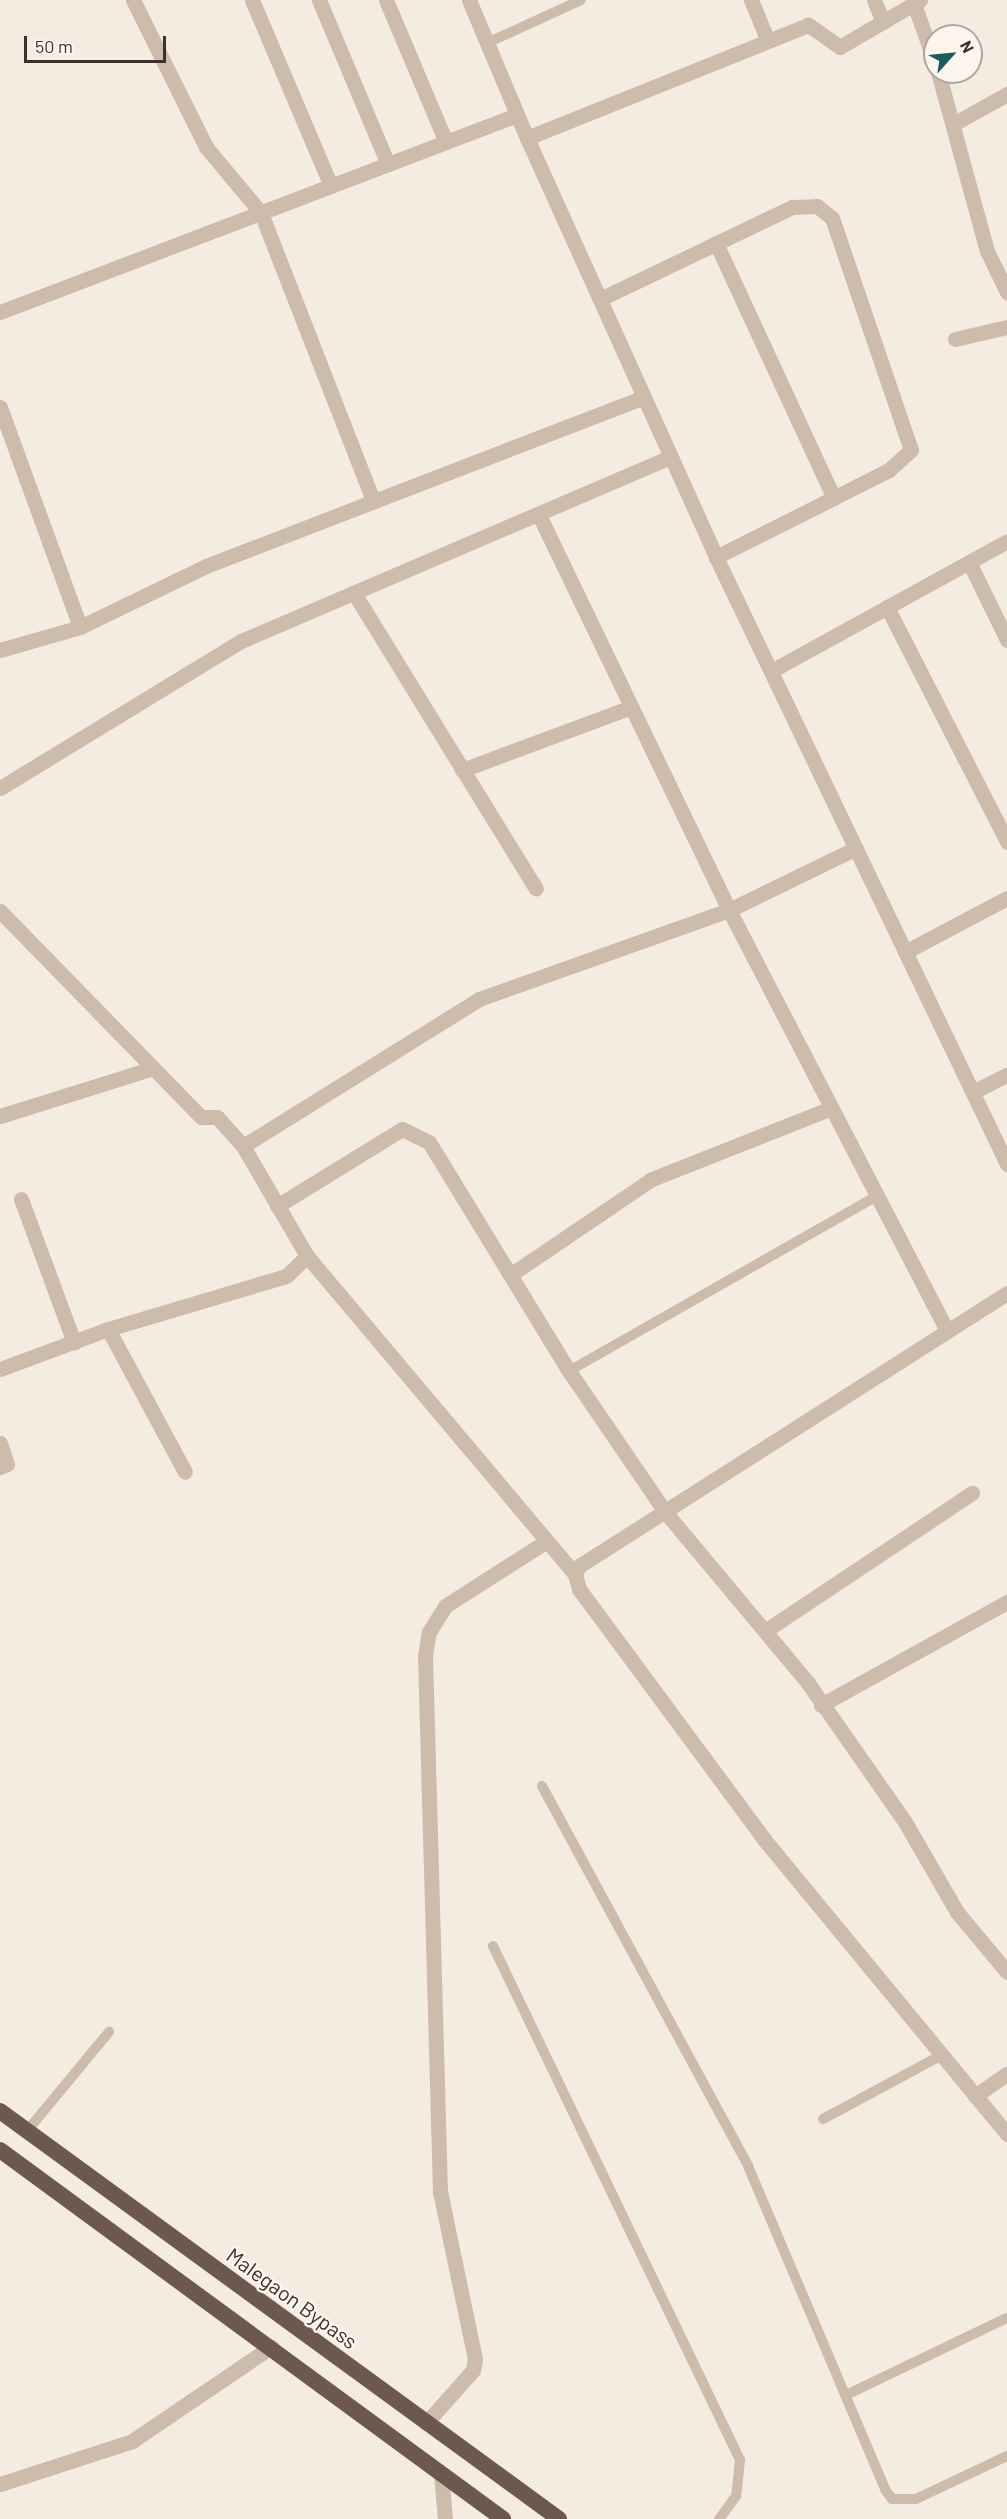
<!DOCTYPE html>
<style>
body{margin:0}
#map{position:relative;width:1007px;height:2519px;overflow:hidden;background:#f4ebe1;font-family:Barlow,sans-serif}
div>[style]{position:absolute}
.service>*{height:10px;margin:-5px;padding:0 5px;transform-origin:5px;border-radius:5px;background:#cdbbac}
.minor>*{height:15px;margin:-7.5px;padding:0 7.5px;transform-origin:7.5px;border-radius:7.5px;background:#cdbbac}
.trunk>*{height:16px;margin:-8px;padding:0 8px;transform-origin:8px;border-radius:8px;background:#6c584f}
span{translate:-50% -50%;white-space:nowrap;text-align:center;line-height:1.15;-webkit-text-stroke:5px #fbf5ee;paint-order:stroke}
.street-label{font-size:21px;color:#3b302b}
.north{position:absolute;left:923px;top:24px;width:60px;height:60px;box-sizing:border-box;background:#fbf5ee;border:2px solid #aea6a0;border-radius:50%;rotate:63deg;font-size:16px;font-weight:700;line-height:24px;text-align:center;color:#3b302b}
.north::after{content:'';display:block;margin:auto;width:21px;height:27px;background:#1f5a5e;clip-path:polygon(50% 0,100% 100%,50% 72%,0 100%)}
.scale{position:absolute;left:24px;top:36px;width:142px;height:27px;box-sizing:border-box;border:3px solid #3b302b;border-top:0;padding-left:8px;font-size:18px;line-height:21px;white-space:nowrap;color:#3b302b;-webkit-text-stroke:4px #fbf5ee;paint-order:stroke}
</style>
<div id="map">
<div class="service">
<i style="left:487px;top:43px;width:103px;rotate:-24.6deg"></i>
<i style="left:569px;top:1371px;width:354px;rotate:-29.6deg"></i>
<i style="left:542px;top:1786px;width:432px;rotate:61.5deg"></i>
<i style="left:748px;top:2166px;width:353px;rotate:67deg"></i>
<i style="left:886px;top:2491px;width:10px;rotate:53deg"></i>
<i style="left:892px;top:2499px;width:24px"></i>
<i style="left:916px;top:2499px;width:101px;rotate:-25.3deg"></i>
<i style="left:493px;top:1946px;width:570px;rotate:64.33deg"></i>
<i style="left:740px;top:2460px;width:36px;rotate:96deg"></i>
<i style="left:736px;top:2496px;width:29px;rotate:126deg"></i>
<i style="left:823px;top:2119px;width:135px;rotate:-28.3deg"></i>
<i style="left:27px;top:2131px;width:129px;rotate:-50.4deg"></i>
<i style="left:846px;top:2395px;width:178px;rotate:-25.6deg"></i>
</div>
<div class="minor">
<i style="left:133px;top:0;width:164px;rotate:63.6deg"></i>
<i style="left:206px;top:147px;width:86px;rotate:50.2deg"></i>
<i style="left:261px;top:213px;width:309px;rotate:68.7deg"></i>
<i style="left:252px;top:0;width:202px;rotate:67deg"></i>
<i style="left:319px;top:0;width:178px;rotate:67.2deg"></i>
<i style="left:386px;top:0;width:154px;rotate:67.1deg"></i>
<i style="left:469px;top:0;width:150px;rotate:67.2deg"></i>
<i style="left:751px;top:0;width:44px;rotate:67.5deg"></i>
<i style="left:874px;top:0;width:24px;rotate:68deg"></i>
<i style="left:920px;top:0;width:93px;rotate:149.6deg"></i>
<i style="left:840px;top:47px;width:39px;rotate:-145deg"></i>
<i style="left:808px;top:25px;width:303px;rotate:158.1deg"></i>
<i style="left:527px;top:138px;width:460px;rotate:65.7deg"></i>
<i style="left:716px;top:557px;width:673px;rotate:64.39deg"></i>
<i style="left:914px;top:4px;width:63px;rotate:70.4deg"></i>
<i style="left:938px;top:72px;width:186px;rotate:74.7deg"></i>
<i style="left:987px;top:251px;width:46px;rotate:64deg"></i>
<i style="left:955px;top:123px;width:60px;rotate:-29.1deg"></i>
<i style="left:716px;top:243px;width:281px;rotate:65.2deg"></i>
<i style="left:600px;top:299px;width:213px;rotate:-25.6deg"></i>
<i style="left:792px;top:207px;width:25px;rotate:-2deg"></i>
<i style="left:817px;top:206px;width:19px;rotate:39deg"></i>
<i style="left:832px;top:218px;width:245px;rotate:71.2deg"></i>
<i style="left:911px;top:450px;width:30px;rotate:138deg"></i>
<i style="left:889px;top:470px;width:194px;rotate:153.3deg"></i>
<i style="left:0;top:312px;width:553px;rotate:-20.86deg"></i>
<i style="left:955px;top:339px;width:53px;rotate:-13deg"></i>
<i style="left:0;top:407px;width:234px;rotate:70deg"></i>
<i style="left:539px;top:515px;width:438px;rotate:64.3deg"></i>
<i style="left:729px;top:910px;width:474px;rotate:62.6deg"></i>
<i style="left:969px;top:562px;width:87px;rotate:64deg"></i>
<i style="left:354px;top:593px;width:347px;rotate:58.4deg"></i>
<i style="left:887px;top:607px;width:264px;rotate:62.9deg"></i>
<i style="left:0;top:650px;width:83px;rotate:-16deg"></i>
<i style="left:80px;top:627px;width:140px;rotate:-25.8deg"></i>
<i style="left:206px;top:566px;width:469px;rotate:-21.1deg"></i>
<i style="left:771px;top:671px;width:269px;rotate:-28.8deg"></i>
<i style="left:462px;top:770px;width:180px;rotate:-20.4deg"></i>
<i style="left:0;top:788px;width:282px;rotate:-31.4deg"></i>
<i style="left:241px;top:641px;width:468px;rotate:-23.2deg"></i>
<i style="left:0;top:911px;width:288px;rotate:45.7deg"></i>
<i style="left:201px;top:1117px;width:16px"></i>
<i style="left:217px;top:1117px;width:39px;rotate:48deg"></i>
<i style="left:243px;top:1146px;width:127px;rotate:59.8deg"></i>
<i style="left:307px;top:1256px;width:29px;rotate:136deg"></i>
<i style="left:286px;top:1276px;width:186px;rotate:163.4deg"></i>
<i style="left:108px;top:1329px;width:115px;rotate:159.7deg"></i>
<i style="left:905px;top:952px;width:115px;rotate:-27.9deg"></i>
<i style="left:973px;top:1092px;width:38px;rotate:-27deg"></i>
<i style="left:0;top:1116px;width:157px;rotate:-17.4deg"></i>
<i style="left:243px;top:1146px;width:278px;rotate:-31.9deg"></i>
<i style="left:479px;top:999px;width:265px;rotate:-19.6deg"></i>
<i style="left:729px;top:910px;width:141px;rotate:-26deg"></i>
<i style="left:21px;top:1199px;width:153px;rotate:69.7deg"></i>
<i style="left:277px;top:1206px;width:147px;rotate:-31.6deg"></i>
<i style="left:402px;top:1129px;width:30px;rotate:26deg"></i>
<i style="left:429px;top:1142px;width:268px;rotate:58.6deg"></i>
<i style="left:569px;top:1371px;width:172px;rotate:55.7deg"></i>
<i style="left:666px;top:1513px;width:222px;rotate:50.1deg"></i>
<i style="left:808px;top:1683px;width:169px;rotate:55.1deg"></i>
<i style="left:905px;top:1822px;width:104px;rotate:60deg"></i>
<i style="left:957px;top:1912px;width:78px;rotate:50.2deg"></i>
<i style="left:307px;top:1256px;width:416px;rotate:49.9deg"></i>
<i style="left:510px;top:1275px;width:171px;rotate:-34.1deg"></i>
<i style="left:652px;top:1179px;width:193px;rotate:-21.6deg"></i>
<i style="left:1007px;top:1293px;width:508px;rotate:147.47deg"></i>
<i style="left:579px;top:1566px;width:9px;rotate:117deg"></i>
<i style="left:575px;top:1574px;width:16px;rotate:75deg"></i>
<i style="left:579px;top:1589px;width:310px;rotate:53.5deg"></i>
<i style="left:763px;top:1838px;width:384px;rotate:50.5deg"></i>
<i style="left:108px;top:1329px;width:162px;rotate:61.7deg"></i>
<i style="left:0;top:1443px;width:22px;rotate:72deg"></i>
<i style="left:7px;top:1464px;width:8px;rotate:157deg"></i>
<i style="left:765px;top:1631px;width:249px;rotate:-33.7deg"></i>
<i style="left:821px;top:1705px;width:213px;rotate:-29deg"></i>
<i style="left:975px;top:2096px;width:39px;rotate:-35deg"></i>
<i style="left:426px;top:2423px;width:71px;rotate:-48.4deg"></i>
<i style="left:473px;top:2370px;width:11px;rotate:-80deg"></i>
<i style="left:475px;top:2359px;width:171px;rotate:-101.8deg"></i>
<i style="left:440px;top:2192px;width:536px;rotate:-91.6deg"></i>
<i style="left:425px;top:1656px;width:24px;rotate:-81deg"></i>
<i style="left:429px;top:1632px;width:31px;rotate:-58deg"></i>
<i style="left:445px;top:1606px;width:119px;rotate:-32.6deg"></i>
<i style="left:441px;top:2474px;width:45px;rotate:84.9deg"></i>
<i style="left:0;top:2484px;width:139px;rotate:-18deg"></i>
<i style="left:132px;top:2441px;width:168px;rotate:-34.1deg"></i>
</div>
<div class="trunk">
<i style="left:0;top:2111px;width:692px;rotate:36.12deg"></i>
<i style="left:0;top:2150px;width:624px;rotate:36.26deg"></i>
</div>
<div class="street-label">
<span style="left:292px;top:2298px;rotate:36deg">Malegaon Bypass</span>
</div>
<div class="north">N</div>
<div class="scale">50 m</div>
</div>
